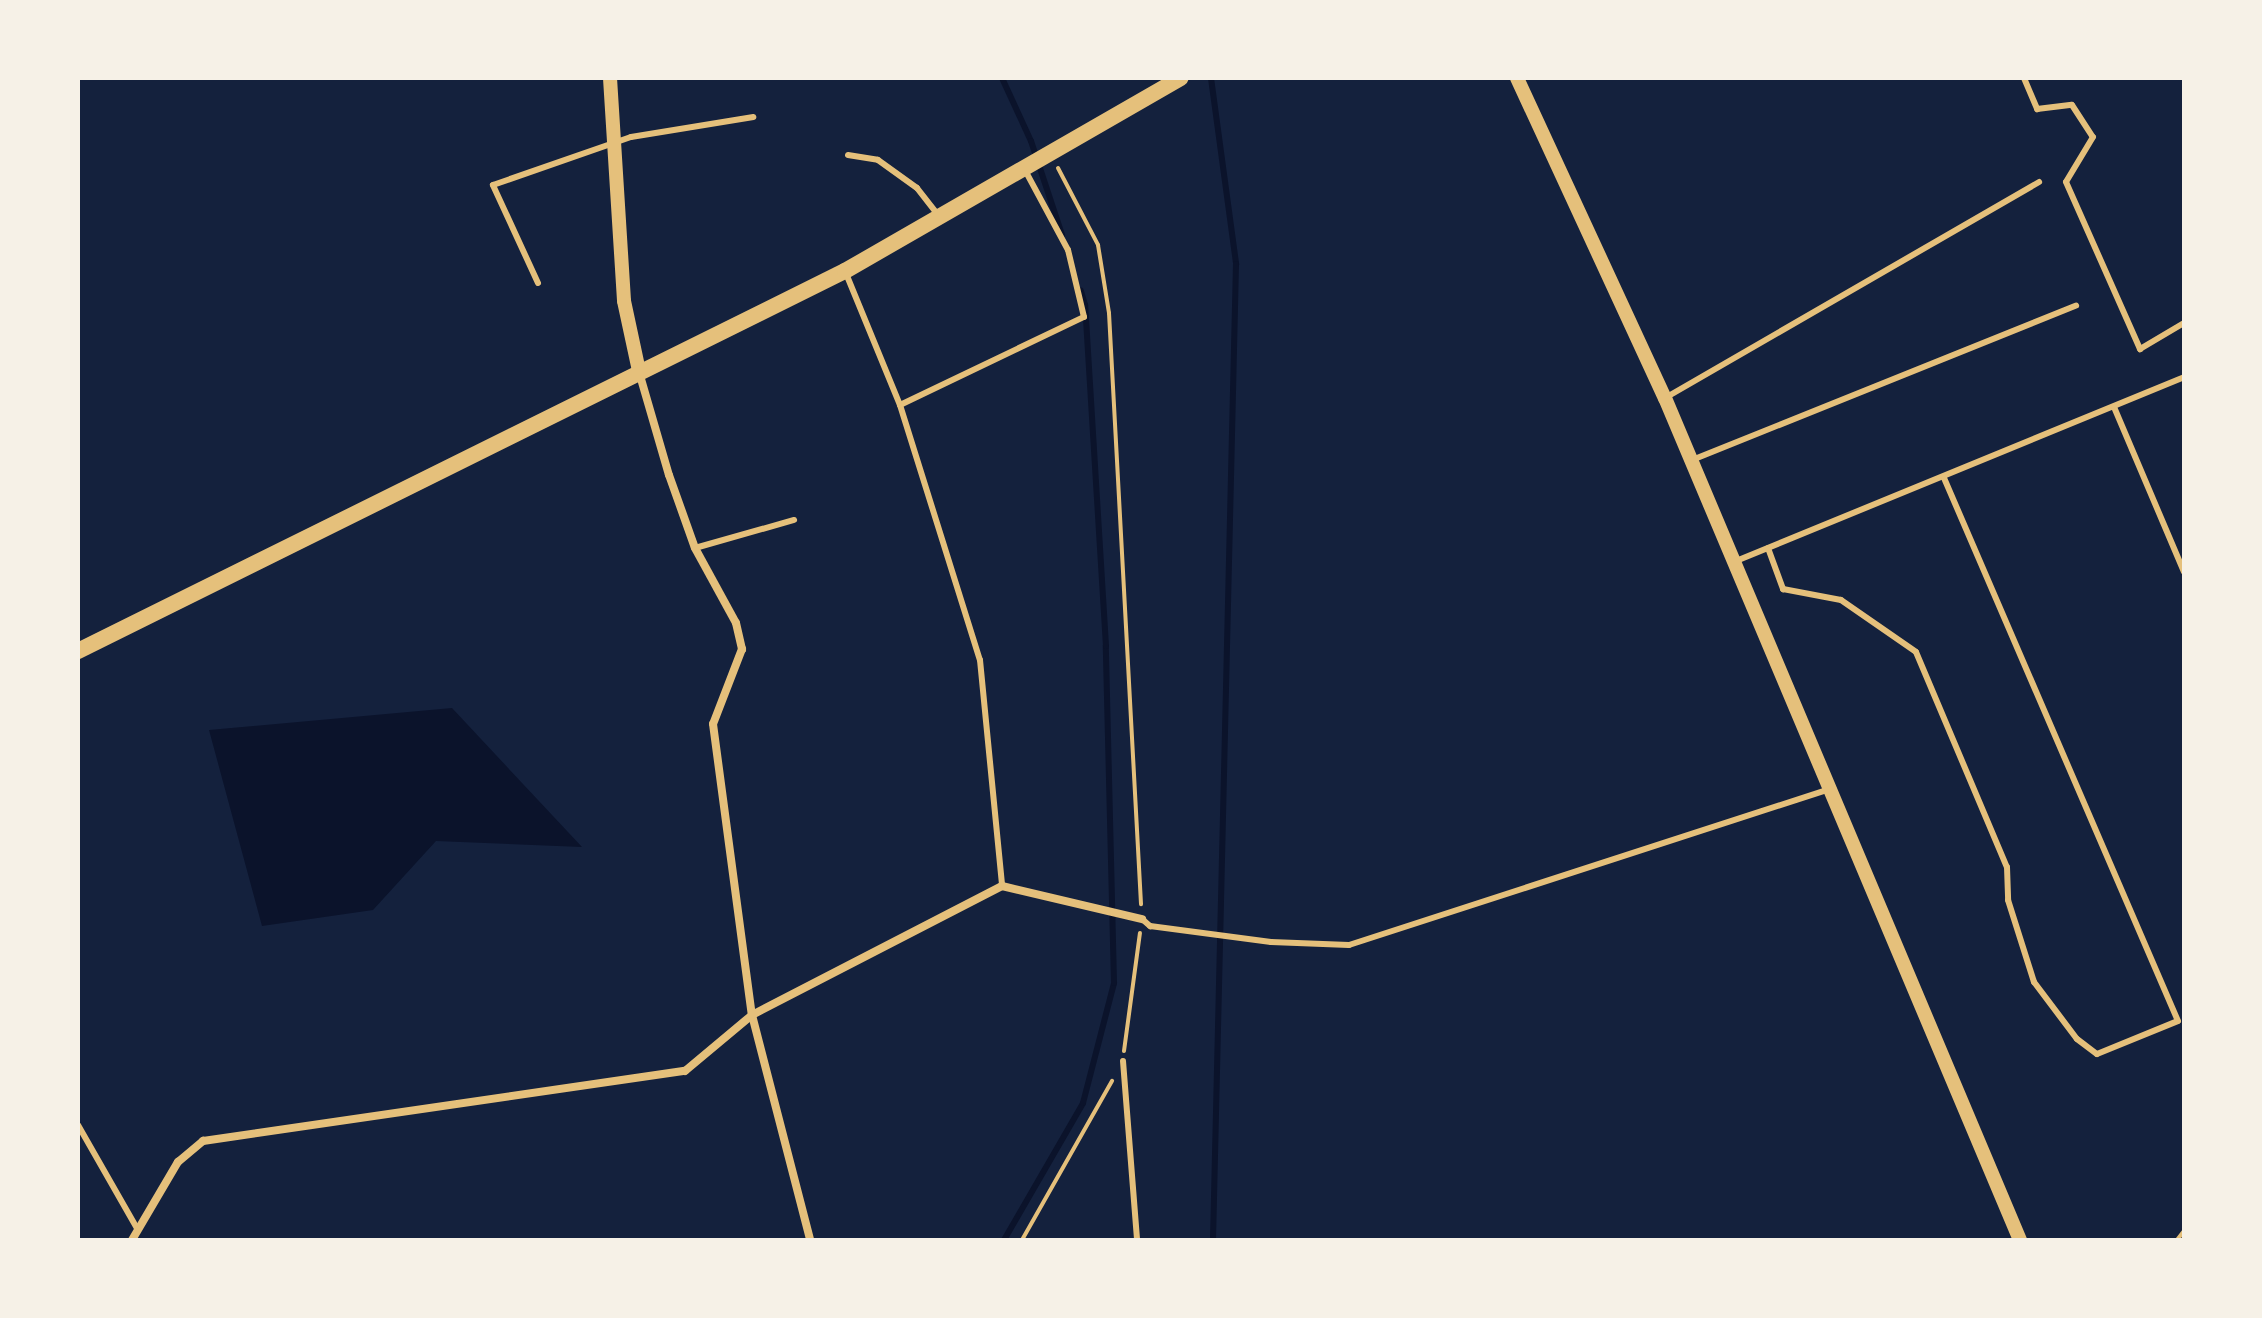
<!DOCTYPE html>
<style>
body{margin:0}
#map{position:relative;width:2262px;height:1318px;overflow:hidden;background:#14213d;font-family:"Public Sans",sans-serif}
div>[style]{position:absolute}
.water>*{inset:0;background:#0b132b}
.stream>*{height:6px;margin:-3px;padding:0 3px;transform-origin:3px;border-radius:3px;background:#0b132b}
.path>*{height:4px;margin:-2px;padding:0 2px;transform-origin:2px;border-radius:2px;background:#e5c07b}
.service>*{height:6px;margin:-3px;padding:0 3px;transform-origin:3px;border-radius:3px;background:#e5c07b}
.minor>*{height:8px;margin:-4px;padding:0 4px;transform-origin:4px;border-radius:4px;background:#e5c07b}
.tertiary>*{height:14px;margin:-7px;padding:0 7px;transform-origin:7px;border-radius:7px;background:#e5c07b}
.secondary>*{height:16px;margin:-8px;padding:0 8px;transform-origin:8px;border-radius:8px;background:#e5c07b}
span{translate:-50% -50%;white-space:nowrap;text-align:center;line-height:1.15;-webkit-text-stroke:6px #f6f1e7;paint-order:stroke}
.frame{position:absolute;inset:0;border:80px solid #f6f1e7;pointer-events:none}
</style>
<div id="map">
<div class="water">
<i style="clip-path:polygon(452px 708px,582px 847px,436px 841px,373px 910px,262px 926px,209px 730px)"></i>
</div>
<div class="stream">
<i style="left:1002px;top:78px;width:69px;rotate:65.3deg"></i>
<i style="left:1031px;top:141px;width:99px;rotate:71.7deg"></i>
<i style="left:1211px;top:78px;width:188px;rotate:82.3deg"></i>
<i style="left:1236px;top:264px;width:976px;rotate:91.35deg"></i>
<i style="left:1004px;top:1240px;width:158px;rotate:-60deg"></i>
<i style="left:1083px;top:1103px;width:124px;rotate:-75.5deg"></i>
<i style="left:1114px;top:983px;width:337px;rotate:-91.4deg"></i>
<i style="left:1106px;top:646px;width:342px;rotate:-93.5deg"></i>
<i style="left:1085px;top:305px;width:15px;rotate:-106deg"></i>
</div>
<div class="path">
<i style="left:1058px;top:168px;width:87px;rotate:62.5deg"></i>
<i style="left:1098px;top:245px;width:69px;rotate:80.8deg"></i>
<i style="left:1109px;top:313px;width:592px;rotate:86.9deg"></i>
<i style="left:1124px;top:1051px;width:119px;rotate:-82.3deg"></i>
<i style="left:1022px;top:1240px;width:183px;rotate:-60.5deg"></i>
<i style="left:2177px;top:1240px;width:11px;rotate:-52deg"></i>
</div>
<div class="service">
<i style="left:2024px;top:78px;width:34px;rotate:67deg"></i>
<i style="left:2037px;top:109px;width:35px;rotate:-7deg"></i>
<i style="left:2072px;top:105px;width:38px;rotate:57deg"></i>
<i style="left:2093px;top:137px;width:52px;rotate:121deg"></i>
<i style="left:2066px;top:182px;width:183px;rotate:66.1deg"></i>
<i style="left:2140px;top:349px;width:51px;rotate:-30.6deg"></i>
<i style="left:848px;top:155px;width:30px;rotate:9deg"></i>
<i style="left:878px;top:160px;width:48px;rotate:35.7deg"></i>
<i style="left:917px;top:188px;width:36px;rotate:52deg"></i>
<i style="left:845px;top:271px;width:145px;rotate:67.7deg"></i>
<i style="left:900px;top:405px;width:267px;rotate:72.6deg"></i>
<i style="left:980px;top:660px;width:227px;rotate:84.4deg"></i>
<i style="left:538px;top:283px;width:108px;rotate:-114.7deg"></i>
<i style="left:493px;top:185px;width:146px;rotate:-19.2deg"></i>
<i style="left:631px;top:137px;width:124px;rotate:-9.3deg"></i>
<i style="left:1665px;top:398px;width:432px;rotate:-30deg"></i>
<i style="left:900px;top:405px;width:204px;rotate:-25.6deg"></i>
<i style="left:1084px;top:317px;width:69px;rotate:-103.4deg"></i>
<i style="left:1068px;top:250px;width:91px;rotate:-118.3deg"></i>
<i style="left:2114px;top:407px;width:179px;rotate:67deg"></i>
<i style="left:1692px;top:460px;width:414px;rotate:-21.9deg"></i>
<i style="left:695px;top:548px;width:103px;rotate:-15.8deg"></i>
<i style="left:1768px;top:548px;width:44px;rotate:69.9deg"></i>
<i style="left:1783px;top:589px;width:59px;rotate:10.7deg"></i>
<i style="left:1841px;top:600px;width:91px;rotate:34.7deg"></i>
<i style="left:1916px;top:652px;width:233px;rotate:67.1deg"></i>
<i style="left:2007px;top:867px;width:33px;rotate:88deg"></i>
<i style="left:2008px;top:900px;width:86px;rotate:72.4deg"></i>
<i style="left:2034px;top:982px;width:71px;rotate:53deg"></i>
<i style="left:2077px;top:1039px;width:25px;rotate:37deg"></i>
<i style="left:2097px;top:1054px;width:87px;rotate:-22.2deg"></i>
<i style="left:2178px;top:1021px;width:591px;rotate:-113.31deg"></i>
<i style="left:1736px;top:561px;width:484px;rotate:-22.3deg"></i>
<i style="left:1142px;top:919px;width:11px;rotate:41deg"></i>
<i style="left:1150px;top:926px;width:122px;rotate:7.5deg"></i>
<i style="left:1271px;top:942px;width:78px;rotate:2.2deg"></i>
<i style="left:1349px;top:945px;width:506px;rotate:-17.97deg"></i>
<i style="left:1123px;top:1061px;width:180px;rotate:85.5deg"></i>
<i style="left:78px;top:1125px;width:121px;rotate:60.3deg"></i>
</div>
<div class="minor">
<i style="left:639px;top:372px;width:107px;rotate:73.8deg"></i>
<i style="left:669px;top:475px;width:77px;rotate:70.4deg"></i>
<i style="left:695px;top:548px;width:85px;rotate:61.3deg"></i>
<i style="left:736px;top:623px;width:27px;rotate:77deg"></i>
<i style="left:742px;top:649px;width:80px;rotate:111.1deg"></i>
<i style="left:713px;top:724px;width:294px;rotate:82.4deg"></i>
<i style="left:752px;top:1015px;width:232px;rotate:75.5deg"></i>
<i style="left:132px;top:1240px;width:91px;rotate:-59.5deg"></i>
<i style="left:178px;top:1162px;width:33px;rotate:-40deg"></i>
<i style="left:203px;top:1141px;width:487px;rotate:-8.3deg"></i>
<i style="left:685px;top:1071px;width:87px;rotate:-39.9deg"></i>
<i style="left:752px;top:1015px;width:281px;rotate:-27.3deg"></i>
<i style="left:1002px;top:886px;width:144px;rotate:13.3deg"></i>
</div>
<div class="tertiary">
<i style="left:610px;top:78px;width:223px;rotate:86.4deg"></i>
<i style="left:624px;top:301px;width:72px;rotate:77.9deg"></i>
<i style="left:1517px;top:78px;width:353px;rotate:65.2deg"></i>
<i style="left:1665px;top:398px;width:914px;rotate:67.14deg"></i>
</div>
<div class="secondary">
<i style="left:78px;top:651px;width:856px;rotate:-26.36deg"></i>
<i style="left:845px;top:271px;width:387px;rotate:-29.9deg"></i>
</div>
<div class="frame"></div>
</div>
